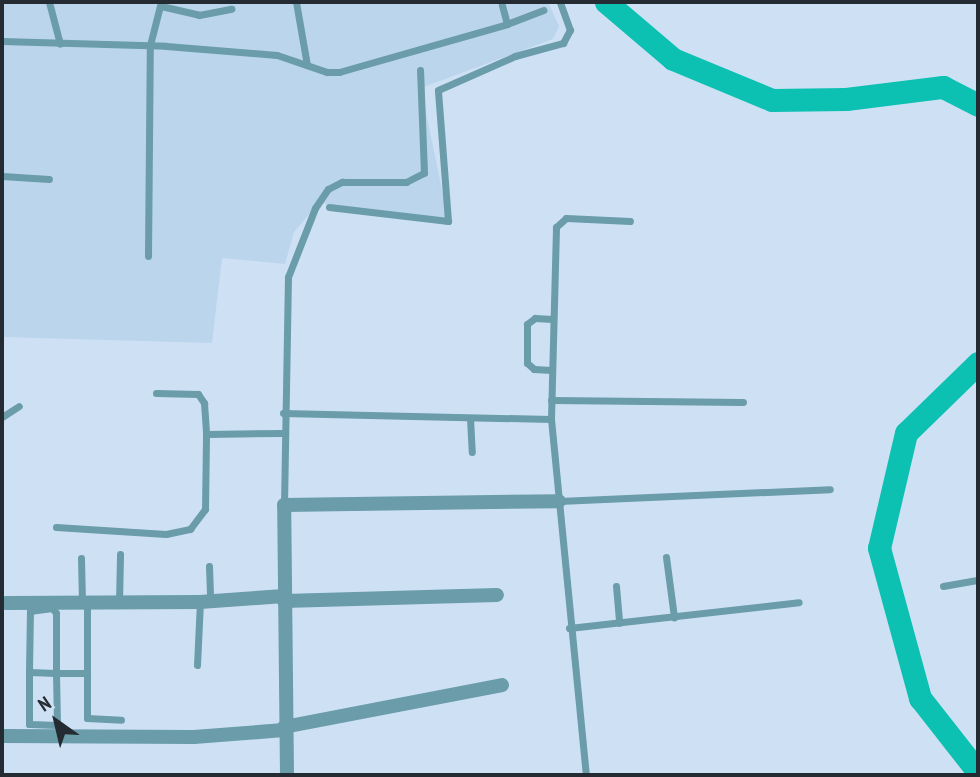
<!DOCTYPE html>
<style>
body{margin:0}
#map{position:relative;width:980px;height:777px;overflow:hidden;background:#cee1f4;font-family:"PT Sans Narrow",sans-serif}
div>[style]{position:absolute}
.built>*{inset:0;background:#bbd5ec}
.river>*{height:23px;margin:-11.5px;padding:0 11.5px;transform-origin:11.5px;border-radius:11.5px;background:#0cc0b2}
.service>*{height:7px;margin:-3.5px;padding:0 3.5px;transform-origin:3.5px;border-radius:3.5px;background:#6a9ca9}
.minor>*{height:14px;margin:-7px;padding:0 7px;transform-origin:7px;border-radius:7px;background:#6a9ca9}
span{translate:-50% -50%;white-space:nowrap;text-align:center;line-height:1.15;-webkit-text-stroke:7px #cee1f4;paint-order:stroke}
.frame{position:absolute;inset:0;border:4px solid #242b32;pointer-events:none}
.north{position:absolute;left:21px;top:686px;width:70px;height:70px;-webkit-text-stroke:5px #cee1f4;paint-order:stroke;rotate:326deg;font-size:19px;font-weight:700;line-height:28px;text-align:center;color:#242b32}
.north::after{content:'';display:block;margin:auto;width:24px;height:32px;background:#242b32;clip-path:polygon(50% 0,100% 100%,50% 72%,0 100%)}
</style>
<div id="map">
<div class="built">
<i style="clip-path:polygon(2px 2px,548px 2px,559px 26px,553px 39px,421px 88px,448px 219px,319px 203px,294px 232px,285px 264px,222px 258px,212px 343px,2px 337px)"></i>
</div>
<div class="river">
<i style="left:606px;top:2px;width:88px;rotate:40.4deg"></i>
<i style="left:673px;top:59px;width:107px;rotate:22.5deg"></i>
<i style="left:772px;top:100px;width:74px;rotate:-0.8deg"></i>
<i style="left:846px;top:99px;width:98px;rotate:-7.1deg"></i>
<i style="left:943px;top:87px;width:39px;rotate:27deg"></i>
<i style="left:978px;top:363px;width:100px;rotate:135.8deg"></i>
<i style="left:906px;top:433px;width:118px;rotate:103.2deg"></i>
<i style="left:879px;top:548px;width:156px;rotate:74.7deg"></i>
<i style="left:920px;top:698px;width:94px;rotate:51.9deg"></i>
</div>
<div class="service">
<i style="left:49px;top:2px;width:43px;rotate:75.3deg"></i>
<i style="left:296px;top:2px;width:64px;rotate:80.1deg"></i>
<i style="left:161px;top:6px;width:39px;rotate:13deg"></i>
<i style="left:199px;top:15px;width:33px;rotate:-11deg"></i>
<i style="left:507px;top:24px;width:39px;rotate:-21deg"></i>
<i style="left:2px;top:41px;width:164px;rotate:1.7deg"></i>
<i style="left:166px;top:46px;width:111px;rotate:4.6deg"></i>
<i style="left:277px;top:55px;width:53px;rotate:18.8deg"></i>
<i style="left:327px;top:72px;width:12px"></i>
<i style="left:339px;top:72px;width:175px;rotate:-15.9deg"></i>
<i style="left:507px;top:24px;width:20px;rotate:-105deg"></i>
<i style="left:2px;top:176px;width:47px;rotate:3.7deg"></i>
<i style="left:329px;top:207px;width:120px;rotate:6.7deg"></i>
<i style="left:448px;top:221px;width:131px;rotate:-94.4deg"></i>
<i style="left:438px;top:90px;width:84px;rotate:-23.8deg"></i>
<i style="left:515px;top:56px;width:50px;rotate:-15.2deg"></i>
<i style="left:563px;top:43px;width:15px;rotate:-62deg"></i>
<i style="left:570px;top:30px;width:30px;rotate:-110deg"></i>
<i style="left:148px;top:256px;width:211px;rotate:-89.5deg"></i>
<i style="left:150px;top:45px;width:44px;rotate:-75.7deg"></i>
<i style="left:551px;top:370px;width:17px;rotate:-177deg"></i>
<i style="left:534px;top:369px;width:9px;rotate:-139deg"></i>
<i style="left:527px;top:363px;width:39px;rotate:-90deg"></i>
<i style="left:527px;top:324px;width:10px;rotate:-37deg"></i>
<i style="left:535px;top:318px;width:17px;rotate:3deg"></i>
<i style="left:156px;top:393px;width:42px;rotate:1.4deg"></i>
<i style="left:198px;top:394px;width:11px;rotate:56deg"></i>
<i style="left:204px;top:403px;width:31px;rotate:86deg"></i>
<i style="left:551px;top:400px;width:192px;rotate:0.6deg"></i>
<i style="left:283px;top:413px;width:268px;rotate:1.3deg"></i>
<i style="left:551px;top:419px;width:358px;rotate:84.4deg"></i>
<i style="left:2px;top:417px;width:20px;rotate:-33deg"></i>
<i style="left:470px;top:418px;width:34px;rotate:87deg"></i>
<i style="left:551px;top:419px;width:192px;rotate:-88.5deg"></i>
<i style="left:556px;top:227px;width:13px;rotate:-42deg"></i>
<i style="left:566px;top:218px;width:64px;rotate:2.7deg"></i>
<i style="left:559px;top:501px;width:271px;rotate:-2.5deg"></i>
<i style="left:284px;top:505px;width:228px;rotate:-89deg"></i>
<i style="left:288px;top:277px;width:74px;rotate:-68.6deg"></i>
<i style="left:315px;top:208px;width:23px;rotate:-56deg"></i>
<i style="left:328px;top:189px;width:16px;rotate:-27deg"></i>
<i style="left:342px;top:182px;width:64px"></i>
<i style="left:406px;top:182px;width:20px;rotate:-27deg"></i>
<i style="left:424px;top:173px;width:103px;rotate:-92.2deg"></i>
<i style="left:56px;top:527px;width:110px;rotate:3.6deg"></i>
<i style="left:166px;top:534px;width:25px;rotate:-12deg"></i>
<i style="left:190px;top:529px;width:25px;rotate:-53deg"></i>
<i style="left:205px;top:509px;width:75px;rotate:-89.2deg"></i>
<i style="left:206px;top:434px;width:76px;rotate:-0.8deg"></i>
<i style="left:666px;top:557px;width:61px;rotate:82.4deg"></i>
<i style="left:81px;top:558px;width:45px;rotate:88.7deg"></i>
<i style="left:209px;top:566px;width:35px;rotate:88deg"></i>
<i style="left:616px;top:586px;width:37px;rotate:85deg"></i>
<i style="left:943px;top:586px;width:36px;rotate:-10deg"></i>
<i style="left:87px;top:603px;width:115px;rotate:90deg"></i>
<i style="left:87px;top:718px;width:34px;rotate:3deg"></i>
<i style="left:119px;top:603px;width:49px;rotate:-88.8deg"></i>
<i style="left:569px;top:628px;width:231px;rotate:-6.4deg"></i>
<i style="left:197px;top:665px;width:63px;rotate:-87.3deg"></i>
<i style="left:29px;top:672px;width:61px;rotate:-89.1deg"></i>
<i style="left:30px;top:611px;width:22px;rotate:-8deg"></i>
<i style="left:52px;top:608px;width:6px;rotate:51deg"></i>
<i style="left:56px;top:613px;width:60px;rotate:90deg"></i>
<i style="left:56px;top:673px;width:52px;rotate:88.9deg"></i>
<i style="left:57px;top:725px;width:28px;rotate:-178deg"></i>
<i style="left:29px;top:724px;width:52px;rotate:-90deg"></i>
<i style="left:29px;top:672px;width:27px;rotate:2deg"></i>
<i style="left:56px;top:673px;width:31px"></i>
</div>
<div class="minor">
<i style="left:284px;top:601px;width:213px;rotate:-1.6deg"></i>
<i style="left:6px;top:603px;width:194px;rotate:-0.3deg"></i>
<i style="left:200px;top:602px;width:84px;rotate:-4.1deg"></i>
<i style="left:284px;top:727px;width:222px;rotate:-10.9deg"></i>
<i style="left:2px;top:736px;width:192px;rotate:0.3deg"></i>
<i style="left:194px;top:737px;width:90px;rotate:-4.4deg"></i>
<i style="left:287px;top:775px;width:270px;rotate:-90.6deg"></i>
<i style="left:284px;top:505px;width:275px;rotate:-0.8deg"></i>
</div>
<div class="frame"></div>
<div class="north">N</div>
</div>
